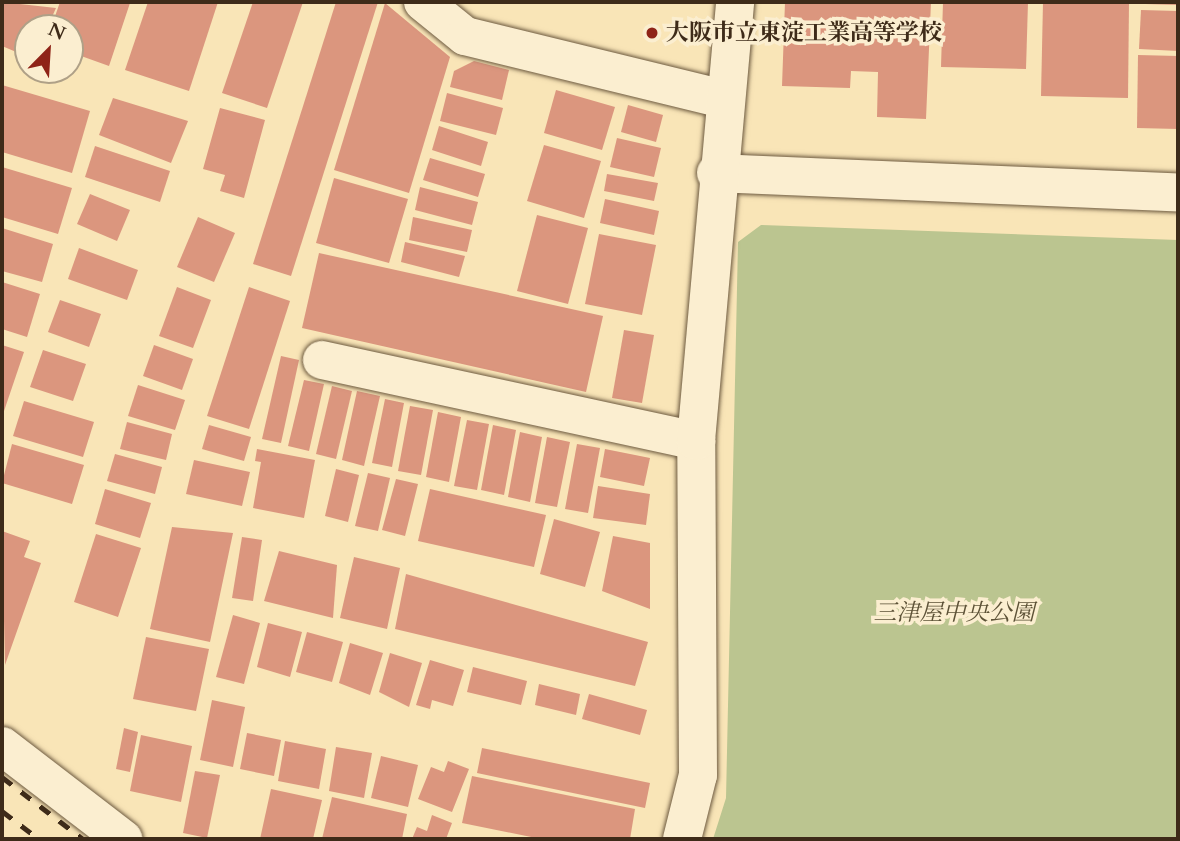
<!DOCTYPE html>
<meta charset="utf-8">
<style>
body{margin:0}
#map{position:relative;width:1180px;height:841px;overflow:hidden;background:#f9e5b7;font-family:Cardo,"Noto Serif JP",serif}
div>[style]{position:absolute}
.green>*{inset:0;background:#bbc590}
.building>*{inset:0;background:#db967e}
.roads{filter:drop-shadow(0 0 2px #6d5a40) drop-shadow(0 0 2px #6d5a40)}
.minor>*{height:38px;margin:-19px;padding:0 19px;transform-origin:19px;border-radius:19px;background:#fbeed0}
.rail>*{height:5px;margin-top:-2.5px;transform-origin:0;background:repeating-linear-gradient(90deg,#3e2b19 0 12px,transparent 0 24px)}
.dots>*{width:19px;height:19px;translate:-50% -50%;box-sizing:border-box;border:4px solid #fbeed0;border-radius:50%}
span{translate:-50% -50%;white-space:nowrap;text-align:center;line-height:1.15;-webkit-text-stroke:7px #fbeed0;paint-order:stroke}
.poi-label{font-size:23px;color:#3e2b19;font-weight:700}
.left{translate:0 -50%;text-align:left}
.park-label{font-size:23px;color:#5d5237;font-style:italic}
.frame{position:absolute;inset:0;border:4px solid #3e2b19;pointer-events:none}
.north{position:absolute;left:14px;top:14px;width:70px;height:70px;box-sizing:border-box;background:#fbeed0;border:2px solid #afa087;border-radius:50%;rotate:24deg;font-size:19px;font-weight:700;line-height:28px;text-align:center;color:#3e2b19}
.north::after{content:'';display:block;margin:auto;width:24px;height:32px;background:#8f2418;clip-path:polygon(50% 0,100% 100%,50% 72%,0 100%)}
</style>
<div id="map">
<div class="green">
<i style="clip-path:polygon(761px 225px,1178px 240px,1178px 839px,713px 839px,726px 798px,738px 242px)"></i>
</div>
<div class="building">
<i style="clip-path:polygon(2px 2px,56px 8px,47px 28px,28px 28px,28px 57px,2px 46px)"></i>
<i style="clip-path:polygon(60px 2px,130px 3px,109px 66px,70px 52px,70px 28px,51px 28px)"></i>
<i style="clip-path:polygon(148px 2px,218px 2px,189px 91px,125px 70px)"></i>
<i style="clip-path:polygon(253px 2px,303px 2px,267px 108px,222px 93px)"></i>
<i style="clip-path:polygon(336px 2px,378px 2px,291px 276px,253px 264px)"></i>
<i style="clip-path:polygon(785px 2px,931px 2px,926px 119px,877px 117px,878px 72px,851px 71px,850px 88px,782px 86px)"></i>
<i style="clip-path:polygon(943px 2px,1028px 2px,1026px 69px,941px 67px)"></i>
<i style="clip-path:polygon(1043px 2px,1129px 2px,1128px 98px,1041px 96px)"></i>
<i style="clip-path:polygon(1145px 2px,1178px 2px,1178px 5px,1145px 4px)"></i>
<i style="clip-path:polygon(385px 3px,450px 57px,409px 193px,334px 170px)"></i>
<i style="clip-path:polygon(1141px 10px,1178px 11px,1178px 51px,1139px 49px)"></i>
<i style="clip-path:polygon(1138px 55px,1178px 56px,1178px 129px,1137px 128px)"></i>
<i style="clip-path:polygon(474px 61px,509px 70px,502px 100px,450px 87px,454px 71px)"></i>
<i style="clip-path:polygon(2px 85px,90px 111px,72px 173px,2px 152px)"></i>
<i style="clip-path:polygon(556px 90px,615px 107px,602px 150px,544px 133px)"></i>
<i style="clip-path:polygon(447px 93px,503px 108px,496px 135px,440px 121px)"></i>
<i style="clip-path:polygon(113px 98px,188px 121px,171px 163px,99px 135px)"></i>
<i style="clip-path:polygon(628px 105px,663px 115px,656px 142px,621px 132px)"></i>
<i style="clip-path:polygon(220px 108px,265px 120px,244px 198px,220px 191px,225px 175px,203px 169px)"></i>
<i style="clip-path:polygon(439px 126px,488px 142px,481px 166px,432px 150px)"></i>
<i style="clip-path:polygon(617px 138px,661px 148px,654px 177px,610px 167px)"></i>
<i style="clip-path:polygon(544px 145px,601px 161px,584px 218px,527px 201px)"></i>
<i style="clip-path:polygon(95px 146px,170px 171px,160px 202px,85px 177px)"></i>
<i style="clip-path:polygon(430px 158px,485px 174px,478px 197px,423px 180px)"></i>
<i style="clip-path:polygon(2px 167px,72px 188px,58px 234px,2px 217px)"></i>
<i style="clip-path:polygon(607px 174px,658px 183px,654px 201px,604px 191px)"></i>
<i style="clip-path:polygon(334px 178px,408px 199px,389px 263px,316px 243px)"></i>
<i style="clip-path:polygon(420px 187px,478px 202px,472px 225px,415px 210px)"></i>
<i style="clip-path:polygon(90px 194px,130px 210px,117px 241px,77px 224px)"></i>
<i style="clip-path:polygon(605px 199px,659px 211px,654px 235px,600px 223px)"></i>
<i style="clip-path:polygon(537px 215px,588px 228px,568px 304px,517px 291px)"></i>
<i style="clip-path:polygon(198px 217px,235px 233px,214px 282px,177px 267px)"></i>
<i style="clip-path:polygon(413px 217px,472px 230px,467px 252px,409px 240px)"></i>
<i style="clip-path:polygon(2px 228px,53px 244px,42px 282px,2px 271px)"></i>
<i style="clip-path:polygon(599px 234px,656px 245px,642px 315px,585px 304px)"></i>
<i style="clip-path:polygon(405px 242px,465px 256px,459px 277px,401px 262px)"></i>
<i style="clip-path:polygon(79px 248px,138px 270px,127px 300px,68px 279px)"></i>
<i style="clip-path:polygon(319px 253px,603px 316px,586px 392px,302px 328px)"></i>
<i style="clip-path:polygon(2px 282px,40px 294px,27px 337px,2px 329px)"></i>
<i style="clip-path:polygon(177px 287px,211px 300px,193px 348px,159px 336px)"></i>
<i style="clip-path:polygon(249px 287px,290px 301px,249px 429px,207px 416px)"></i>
<i style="clip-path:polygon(60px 300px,101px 314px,89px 347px,48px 332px)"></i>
<i style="clip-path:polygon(624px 330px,654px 335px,642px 403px,612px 398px)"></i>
<i style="clip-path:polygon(2px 345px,24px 352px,2px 417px)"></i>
<i style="clip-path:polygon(154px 345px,193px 359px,182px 390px,143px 376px)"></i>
<i style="clip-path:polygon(43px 350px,86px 364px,73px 401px,30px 387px)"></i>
<i style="clip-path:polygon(281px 356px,299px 360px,281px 443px,262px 439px)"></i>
<i style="clip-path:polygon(304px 380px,324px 384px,309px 451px,288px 446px)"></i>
<i style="clip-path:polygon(138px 385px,185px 400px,175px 430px,128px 416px)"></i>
<i style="clip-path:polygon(332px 386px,352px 391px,336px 459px,316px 454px)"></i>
<i style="clip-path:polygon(357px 391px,380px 396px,364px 466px,342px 460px)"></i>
<i style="clip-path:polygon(385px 399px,404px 403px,392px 467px,372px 463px)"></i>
<i style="clip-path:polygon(24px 401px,94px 422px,83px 457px,13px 436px)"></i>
<i style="clip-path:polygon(410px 406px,433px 410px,421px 475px,398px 471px)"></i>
<i style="clip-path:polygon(438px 412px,461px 417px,449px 482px,426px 477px)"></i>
<i style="clip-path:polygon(467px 420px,489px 424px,477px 490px,454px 486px)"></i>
<i style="clip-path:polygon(127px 422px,172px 434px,166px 460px,120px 449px)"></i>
<i style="clip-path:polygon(209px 425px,251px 437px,244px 461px,202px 449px)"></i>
<i style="clip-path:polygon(493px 425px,516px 430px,504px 495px,481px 490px)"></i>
<i style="clip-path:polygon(520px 432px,542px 437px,530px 502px,508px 497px)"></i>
<i style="clip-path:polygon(547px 437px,570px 442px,557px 507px,535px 503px)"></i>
<i style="clip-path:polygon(12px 444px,84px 465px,72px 504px,2px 483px)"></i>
<i style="clip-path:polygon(577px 444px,600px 448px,588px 513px,565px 509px)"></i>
<i style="clip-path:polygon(257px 449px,315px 460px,304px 518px,253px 508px,261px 462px,255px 461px)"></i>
<i style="clip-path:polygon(605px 449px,650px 458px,644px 486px,600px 477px)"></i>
<i style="clip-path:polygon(115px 454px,162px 467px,155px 494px,107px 481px)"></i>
<i style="clip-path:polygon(194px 460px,250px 472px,242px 506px,186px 494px)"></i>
<i style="clip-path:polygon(336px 469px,359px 475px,348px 522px,325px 516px)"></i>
<i style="clip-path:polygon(368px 473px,390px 478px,378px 531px,355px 526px)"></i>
<i style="clip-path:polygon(396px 479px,418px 484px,405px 536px,382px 530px)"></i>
<i style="clip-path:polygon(598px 486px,650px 494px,646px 525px,593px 518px)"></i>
<i style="clip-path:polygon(105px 489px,151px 503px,140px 538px,95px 524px)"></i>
<i style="clip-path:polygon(430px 489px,546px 515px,534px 567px,418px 541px)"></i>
<i style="clip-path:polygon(554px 519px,600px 532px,585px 587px,540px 574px)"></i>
<i style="clip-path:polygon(172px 527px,233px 533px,210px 642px,150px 629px)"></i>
<i style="clip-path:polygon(2px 531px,30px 541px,24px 557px,41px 563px,5px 665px)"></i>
<i style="clip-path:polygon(96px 534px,141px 548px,118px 617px,74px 602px)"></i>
<i style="clip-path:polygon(613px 536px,650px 543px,650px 609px,602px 591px)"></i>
<i style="clip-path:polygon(242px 537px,262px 540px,253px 601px,232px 598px)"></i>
<i style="clip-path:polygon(279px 551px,337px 565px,333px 618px,264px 601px)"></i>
<i style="clip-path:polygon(354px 557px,400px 568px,387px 629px,340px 618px)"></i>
<i style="clip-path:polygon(406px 574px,648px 642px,635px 686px,395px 629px)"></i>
<i style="clip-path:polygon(233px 615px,260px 623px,244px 684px,216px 677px)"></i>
<i style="clip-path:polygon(268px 623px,302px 632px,290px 677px,257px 667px)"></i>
<i style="clip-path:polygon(307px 632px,343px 642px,332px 682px,296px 672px)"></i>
<i style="clip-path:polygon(146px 637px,209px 649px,196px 711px,133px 699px)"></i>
<i style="clip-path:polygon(350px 643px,383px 653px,370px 695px,339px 683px)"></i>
<i style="clip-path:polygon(390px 653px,422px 663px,409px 707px,379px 692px)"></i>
<i style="clip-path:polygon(430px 660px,464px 670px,453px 706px,432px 700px,430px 709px,416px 705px)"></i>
<i style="clip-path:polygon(473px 667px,527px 681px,521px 705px,467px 692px)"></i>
<i style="clip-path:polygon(539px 684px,580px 694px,576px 715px,535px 705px)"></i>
<i style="clip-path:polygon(589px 694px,647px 710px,640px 735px,582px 719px)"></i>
<i style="clip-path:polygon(212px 700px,245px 707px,233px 767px,200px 760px)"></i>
<i style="clip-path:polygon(124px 728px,138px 732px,130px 772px,116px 769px)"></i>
<i style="clip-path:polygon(247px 733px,281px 740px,274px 776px,240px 769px)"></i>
<i style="clip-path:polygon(141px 735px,192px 746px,181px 802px,130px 791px)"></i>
<i style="clip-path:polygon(285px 741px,326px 749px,319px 789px,278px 781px)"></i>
<i style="clip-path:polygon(336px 747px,372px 753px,364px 798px,329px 791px)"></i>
<i style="clip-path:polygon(482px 748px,650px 783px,645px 808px,477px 773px)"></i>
<i style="clip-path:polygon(381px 756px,418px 765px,408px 807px,371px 798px)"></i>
<i style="clip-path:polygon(448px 761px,469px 769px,452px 812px,418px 799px,431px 767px,444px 772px)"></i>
<i style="clip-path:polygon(195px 771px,220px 775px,207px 838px,183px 833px)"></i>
<i style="clip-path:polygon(472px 776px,635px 809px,630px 839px,541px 839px,462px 823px)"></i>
<i style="clip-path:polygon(271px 789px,322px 800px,313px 839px,260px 839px)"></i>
<i style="clip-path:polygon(332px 797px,407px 814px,402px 839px,322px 839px)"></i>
<i style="clip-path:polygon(432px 815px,452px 823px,446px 839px,412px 839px,417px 827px,427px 831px)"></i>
</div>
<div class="roads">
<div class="minor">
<i style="left:423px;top:2px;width:54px;rotate:39deg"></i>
<i style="left:465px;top:36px;width:267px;rotate:13.7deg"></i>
<i style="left:716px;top:173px;width:462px;rotate:2.4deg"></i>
<i style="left:322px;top:360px;width:383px;rotate:12.2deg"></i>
<i style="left:2px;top:746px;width:153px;rotate:37.5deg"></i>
<i style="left:682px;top:839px;width:66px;rotate:-76deg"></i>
<i style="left:698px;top:775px;width:334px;rotate:-90.3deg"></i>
<i style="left:696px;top:441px;width:441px;rotate:-84.9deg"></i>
</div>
</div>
<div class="rail">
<i style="left:2px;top:777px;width:102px;rotate:37.4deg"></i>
<i style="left:2px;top:811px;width:46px;rotate:37.1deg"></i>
</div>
<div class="dots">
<i style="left:652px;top:33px;background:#8f2418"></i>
</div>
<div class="poi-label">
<span class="left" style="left:666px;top:33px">大阪市立東淀工業高等学校</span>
</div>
<div class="park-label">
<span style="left:954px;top:613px">三津屋中央公園</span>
</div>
<div class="frame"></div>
<div class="north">N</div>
</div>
